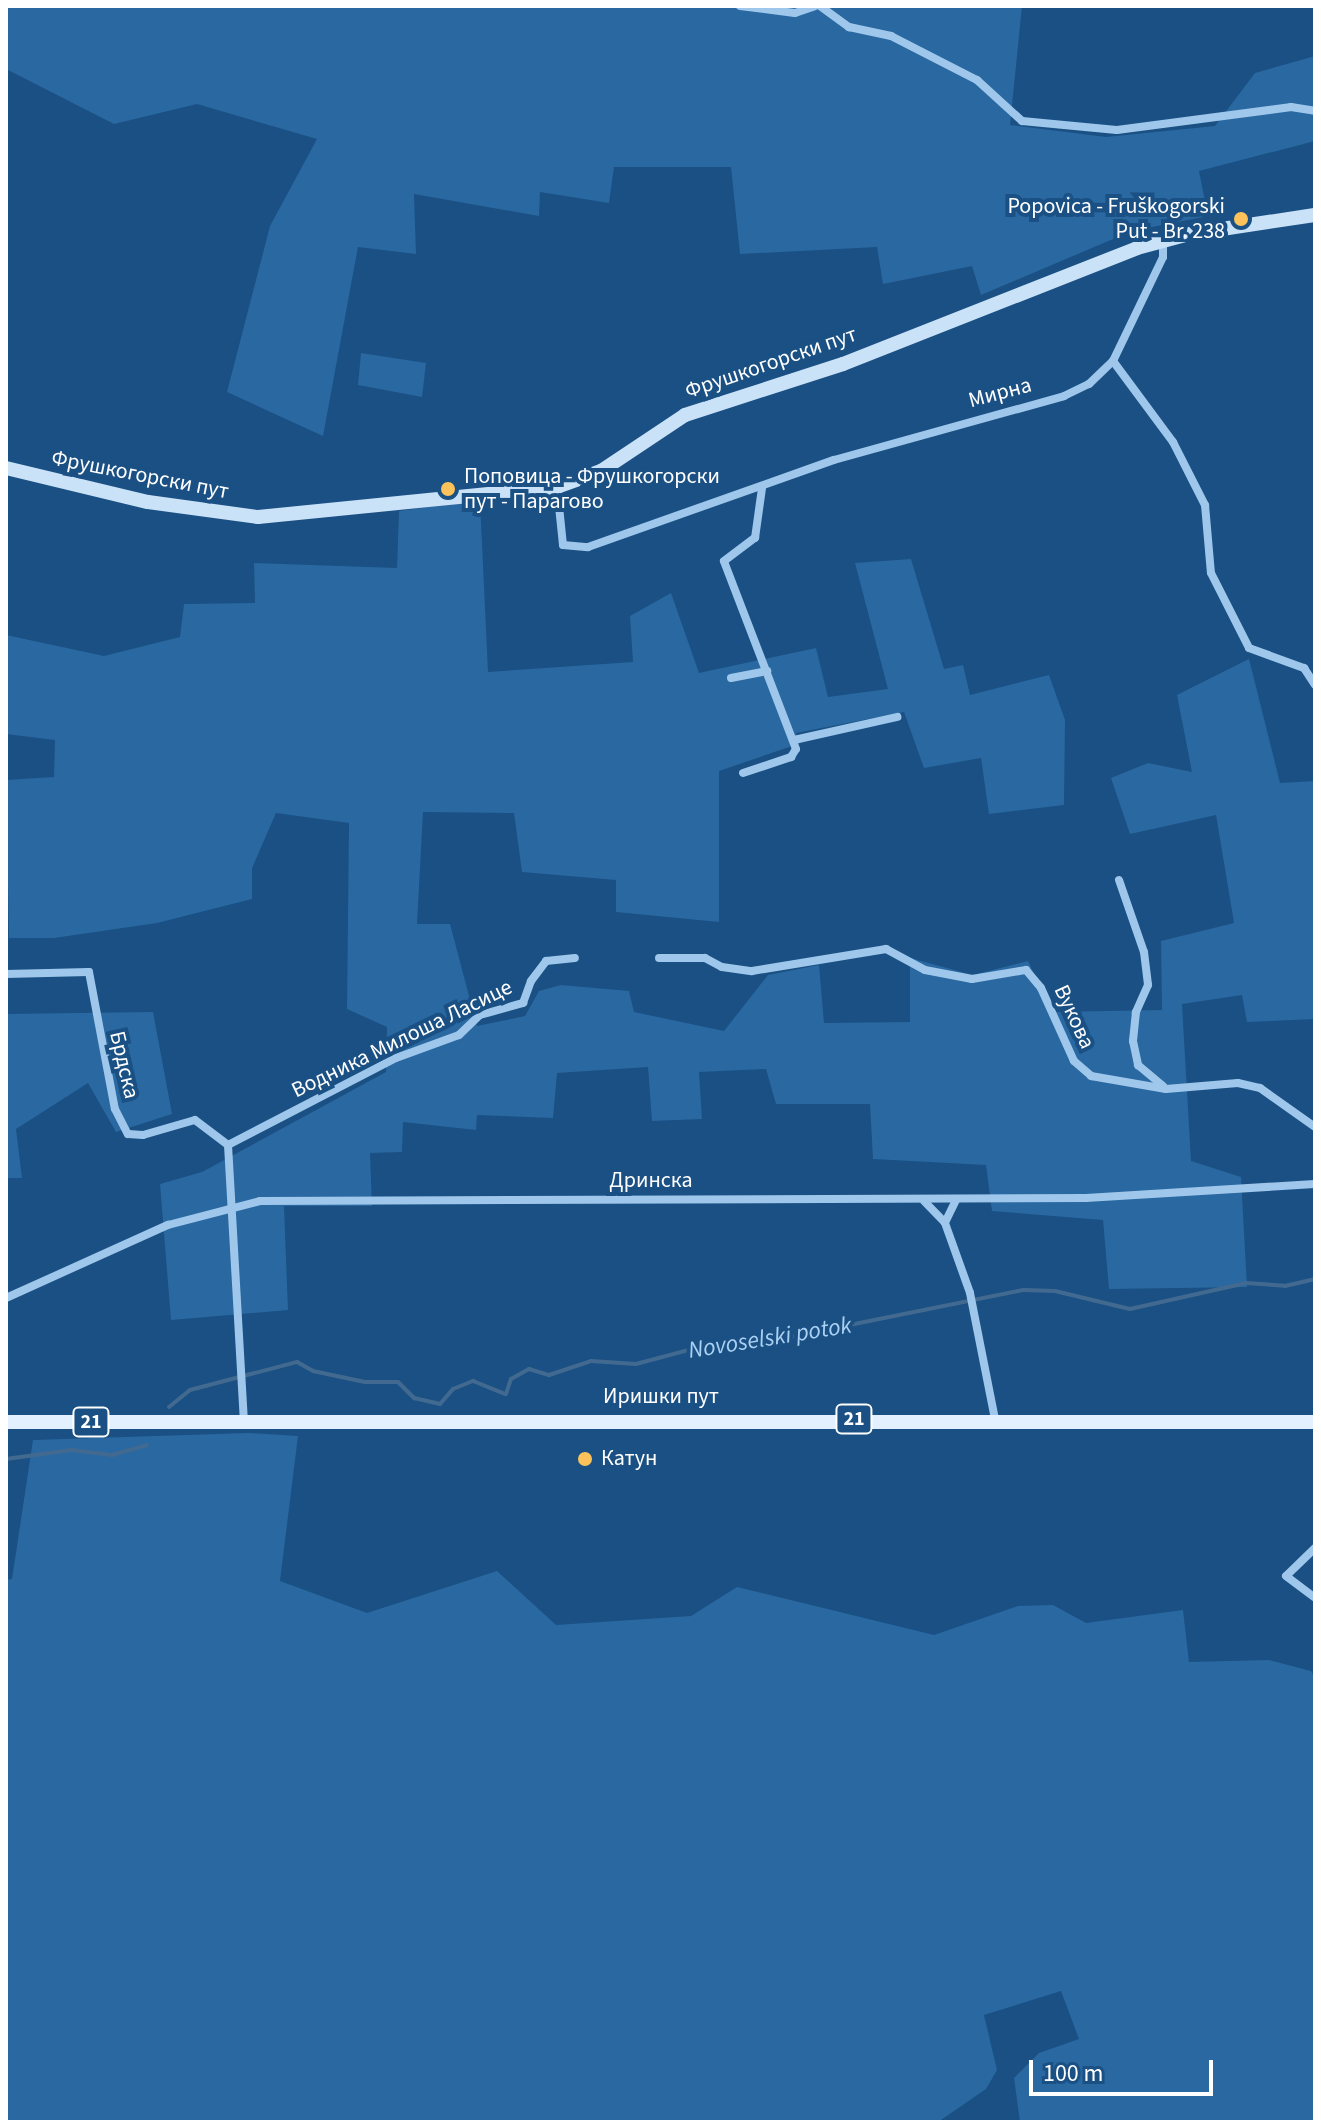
<!DOCTYPE html>
<meta charset="utf-8">
<style>
body{margin:0}
#map{position:relative;width:1321px;height:2128px;overflow:hidden;background:#1a5083;font-family:"Source Sans 3",sans-serif}
div>[style]{position:absolute}
.green>*{inset:0;background:#2968a0}
.stream>*{height:4px;margin:-2px;padding:0 2px;transform-origin:2px;border-radius:2px;background:#426a90}
.street>*{height:8px;margin:-4px;padding:0 4px;transform-origin:4px;border-radius:4px;background:#9ec7eb}
.secondary>*{height:14px;margin:-7px;padding:0 7px;transform-origin:7px;border-radius:7px;background:#cae2f8}
.primary>*{height:14px;margin:-7px;padding:0 7px;transform-origin:7px;border-radius:7px;background:#e3f0ff}
.dots>*{width:22px;height:22px;translate:-50% -50%;box-sizing:border-box;border:4px solid #1a5083;border-radius:50%}
span{translate:-50% -50%;white-space:nowrap;text-align:center;line-height:1.15;-webkit-text-stroke:8px #1a5083;paint-order:stroke}
.shield-label span{padding:2px 6px;background:#1a5083;border:2px solid;border-radius:6px;-webkit-text-stroke-width:0}
.shield-label{font-size:20px;color:#fff;font-weight:700}
.poi-label{font-size:22px;color:#fff}
.right{translate:-100% -50%;text-align:right}
.left{translate:0 -50%;text-align:left}
.street-label{font-size:22px;color:#fff}
.water-label{font-size:24px;color:#aad1f3;font-style:italic}
.frame{position:absolute;inset:0;border:8px solid #fff;pointer-events:none}
.scale{position:absolute;left:1029px;top:2060px;width:184px;height:36px;box-sizing:border-box;border:4px solid #fff;border-top:0;padding-left:10px;font-size:24px;line-height:28px;white-space:nowrap;color:#fff;-webkit-text-stroke:6px #1a5083;paint-order:stroke}
</style>
<div id="map">
<div class="green">
<i style="clip-path:polygon(6px 6px,1022px 6px,1010px 125px,1106px 137px,1215px 126px,1255px 73px,1315px 56px,1315px 141px,1199px 171px,1208px 216px,1132px 231px,981px 295px,972px 266px,883px 284px,877px 247px,740px 254px,731px 167px,614px 167px,609px 203px,540px 192px,539px 216px,414px 194px,416px 254px,358px 247px,323px 436px,227px 392px,270px 226px,317px 139px,197px 104px,114px 124px,6px 69px)"></i>
<i style="clip-path:polygon(361px 353px,426px 363px,422px 397px,358px 385px)"></i>
<i style="clip-path:polygon(480px 500px,488px 672px,633px 662px,630px 616px,671px 593px,699px 673px,816px 648px,828px 697px,888px 689px,855px 563px,911px 559px,944px 669px,963px 665px,970px 695px,1049px 675px,1065px 720px,1064px 805px,989px 814px,981px 758px,924px 768px,904px 712px,796px 733px,801px 743px,719px 771px,719px 922px,616px 912px,616px 880px,522px 872px,514px 813px,423px 812px,417px 924px,450px 924px,477px 1026px,525px 1016px,539px 991px,561px 985px,629px 991px,634px 1012px,724px 1031px,768px 975px,819px 965px,824px 1023px,910px 1022px,910px 958px,973px 975px,1028px 961px,1052px 1012px,1162px 1010px,1161px 941px,1234px 923px,1216px 815px,1130px 834px,1111px 778px,1148px 763px,1192px 772px,1177px 695px,1249px 659px,1280px 783px,1315px 781px,1315px 1019px,1247px 1022px,1242px 995px,1182px 1004px,1191px 1161px,1241px 1177px,1247px 1287px,1109px 1289px,1103px 1220px,992px 1211px,986px 1165px,873px 1159px,870px 1104px,776px 1104px,766px 1069px,699px 1072px,702px 1119px,652px 1121px,648px 1067px,557px 1073px,553px 1118px,477px 1115px,476px 1130px,403px 1122px,402px 1152px,370px 1153px,372px 1206px,284px 1206px,288px 1310px,171px 1320px,160px 1184px,202px 1172px,386px 1072px,387px 1027px,347px 1009px,349px 823px,276px 813px,252px 868px,252px 899px,157px 923px,54px 938px,9px 938px,6px 780px,54px 777px,55px 740px,6px 734px,6px 635px,104px 656px,180px 637px,184px 604px,255px 603px,254px 563px,397px 568px,399px 511px)"></i>
<i style="clip-path:polygon(153px 1012px,172px 1114px,116px 1132px,88px 1083px,16px 1129px,22px 1178px,6px 1178px,6px 1014px)"></i>
<i style="clip-path:polygon(248px 1433px,298px 1436px,280px 1581px,367px 1613px,497px 1571px,556px 1625px,691px 1616px,737px 1587px,934px 1635px,1018px 1606px,1053px 1605px,1086px 1623px,1183px 1610px,1189px 1662px,1269px 1660px,1311px 1671px,1315px 1679px,1315px 2122px,1020px 2122px,1014px 2078px,1039px 2053px,1079px 2039px,1061px 1991px,984px 2015px,997px 2070px,986px 2089px,938px 2122px,6px 2122px,6px 1580px,12px 1579px,33px 1440px)"></i>
</div>
<div class="stream">
<i style="left:169px;top:1407px;width:27px;rotate:-39deg"></i>
<i style="left:190px;top:1390px;width:111px;rotate:-14.7deg"></i>
<i style="left:297px;top:1362px;width:18px;rotate:29deg"></i>
<i style="left:313px;top:1371px;width:53px;rotate:11.9deg"></i>
<i style="left:365px;top:1382px;width:33px"></i>
<i style="left:398px;top:1382px;width:23px;rotate:45deg"></i>
<i style="left:414px;top:1398px;width:27px;rotate:13deg"></i>
<i style="left:440px;top:1404px;width:20px;rotate:-49deg"></i>
<i style="left:453px;top:1389px;width:22px;rotate:-22deg"></i>
<i style="left:473px;top:1381px;width:35px;rotate:22deg"></i>
<i style="left:506px;top:1394px;width:16px;rotate:-72deg"></i>
<i style="left:511px;top:1379px;width:21px;rotate:-29deg"></i>
<i style="left:529px;top:1369px;width:21px;rotate:17deg"></i>
<i style="left:549px;top:1375px;width:44px;rotate:-18.4deg"></i>
<i style="left:591px;top:1361px;width:45px;rotate:3.8deg"></i>
<i style="left:636px;top:1364px;width:82px;rotate:-14.9deg"></i>
<i style="left:715px;top:1343px;width:70px;rotate:-4.1deg"></i>
<i style="left:785px;top:1338px;width:244px;rotate:-11.4deg"></i>
<i style="left:1024px;top:1290px;width:31px;rotate:2deg"></i>
<i style="left:1055px;top:1291px;width:77px;rotate:13.5deg"></i>
<i style="left:1130px;top:1309px;width:119px;rotate:-12.6deg"></i>
<i style="left:1246px;top:1283px;width:39px;rotate:4deg"></i>
<i style="left:1285px;top:1286px;width:31px;rotate:-13deg"></i>
<i style="left:6px;top:1459px;width:66px;rotate:-7.9deg"></i>
<i style="left:71px;top:1450px;width:41px;rotate:7deg"></i>
<i style="left:112px;top:1455px;width:36px;rotate:-16deg"></i>
</div>
<div class="street">
<i style="left:740px;top:6px;width:55px;rotate:7.3deg"></i>
<i style="left:795px;top:13px;width:21px;rotate:-19deg"></i>
<i style="left:820px;top:6px;width:36px;rotate:36deg"></i>
<i style="left:849px;top:27px;width:43px;rotate:12.1deg"></i>
<i style="left:891px;top:36px;width:97px;rotate:27.1deg"></i>
<i style="left:977px;top:80px;width:61px;rotate:42.3deg"></i>
<i style="left:1022px;top:121px;width:95px;rotate:5.4deg"></i>
<i style="left:1117px;top:130px;width:176px;rotate:-7.5deg"></i>
<i style="left:1291px;top:107px;width:24px;rotate:9deg"></i>
<i style="left:1113px;top:361px;width:101px;rotate:53.5deg"></i>
<i style="left:1173px;top:442px;width:71px;rotate:63.1deg"></i>
<i style="left:1205px;top:505px;width:68px;rotate:85deg"></i>
<i style="left:1211px;top:573px;width:84px;rotate:63.1deg"></i>
<i style="left:1249px;top:648px;width:59px;rotate:20deg"></i>
<i style="left:1304px;top:668px;width:20px;rotate:57deg"></i>
<i style="left:557px;top:487px;width:58px;rotate:84.1deg"></i>
<i style="left:563px;top:545px;width:25px;rotate:5deg"></i>
<i style="left:588px;top:547px;width:261px;rotate:-19.5deg"></i>
<i style="left:834px;top:460px;width:239px;rotate:-15.5deg"></i>
<i style="left:1064px;top:396px;width:28px;rotate:-26deg"></i>
<i style="left:1089px;top:384px;width:33px;rotate:-44deg"></i>
<i style="left:1113px;top:361px;width:115px;rotate:-64.3deg"></i>
<i style="left:1163px;top:257px;width:16px;rotate:-90deg"></i>
<i style="left:731px;top:678px;width:37px;rotate:-11deg"></i>
<i style="left:794px;top:740px;width:106px;rotate:-12.6deg"></i>
<i style="left:743px;top:773px;width:51px;rotate:-18.4deg"></i>
<i style="left:791px;top:757px;width:9px;rotate:-58deg"></i>
<i style="left:796px;top:749px;width:201px;rotate:-111deg"></i>
<i style="left:724px;top:561px;width:39px;rotate:-37deg"></i>
<i style="left:755px;top:538px;width:50px;rotate:-82deg"></i>
<i style="left:1119px;top:880px;width:76px;rotate:70.9deg"></i>
<i style="left:1144px;top:952px;width:33px;rotate:83deg"></i>
<i style="left:1148px;top:985px;width:30px;rotate:114deg"></i>
<i style="left:1136px;top:1012px;width:29px;rotate:96deg"></i>
<i style="left:1133px;top:1041px;width:25px;rotate:78deg"></i>
<i style="left:1138px;top:1065px;width:33px;rotate:40deg"></i>
<i style="left:659px;top:958px;width:46px"></i>
<i style="left:705px;top:958px;width:19px;rotate:28deg"></i>
<i style="left:722px;top:967px;width:30px;rotate:8deg"></i>
<i style="left:752px;top:971px;width:136px;rotate:-9.3deg"></i>
<i style="left:886px;top:949px;width:44px;rotate:28.3deg"></i>
<i style="left:925px;top:970px;width:48px;rotate:10.8deg"></i>
<i style="left:972px;top:979px;width:55px;rotate:-9.5deg"></i>
<i style="left:1026px;top:970px;width:23px;rotate:50deg"></i>
<i style="left:1041px;top:988px;width:80px;rotate:65.7deg"></i>
<i style="left:1074px;top:1061px;width:23px;rotate:41deg"></i>
<i style="left:1091px;top:1076px;width:76px;rotate:9.8deg"></i>
<i style="left:1166px;top:1089px;width:72px;rotate:-4.8deg"></i>
<i style="left:1238px;top:1083px;width:23px;rotate:13deg"></i>
<i style="left:1260px;top:1088px;width:67px;rotate:35.3deg"></i>
<i style="left:6px;top:974px;width:83px;rotate:-1.4deg"></i>
<i style="left:89px;top:972px;width:139px;rotate:79.3deg"></i>
<i style="left:115px;top:1109px;width:28px;rotate:63deg"></i>
<i style="left:128px;top:1134px;width:15px;rotate:4deg"></i>
<i style="left:143px;top:1135px;width:54px;rotate:-16.1deg"></i>
<i style="left:195px;top:1120px;width:41px;rotate:37.1deg"></i>
<i style="left:228px;top:1145px;width:189px;rotate:-27.4deg"></i>
<i style="left:396px;top:1058px;width:67px;rotate:-20.1deg"></i>
<i style="left:459px;top:1035px;width:29px;rotate:-44deg"></i>
<i style="left:480px;top:1015px;width:45px;rotate:-15.6deg"></i>
<i style="left:523px;top:1003px;width:23px;rotate:-70deg"></i>
<i style="left:531px;top:981px;width:25px;rotate:-53deg"></i>
<i style="left:546px;top:961px;width:29px;rotate:-6deg"></i>
<i style="left:228px;top:1145px;width:275px;rotate:86.7deg"></i>
<i style="left:956px;top:1200px;width:25px;rotate:116deg"></i>
<i style="left:945px;top:1223px;width:74px;rotate:70.3deg"></i>
<i style="left:970px;top:1293px;width:128px;rotate:78.8deg"></i>
<i style="left:924px;top:1201px;width:30px;rotate:46deg"></i>
<i style="left:6px;top:1298px;width:178px;rotate:-24.3deg"></i>
<i style="left:168px;top:1225px;width:95px;rotate:-14.6deg"></i>
<i style="left:260px;top:1201px;width:826px;rotate:-0.21deg"></i>
<i style="left:1086px;top:1198px;width:229px;rotate:-3.5deg"></i>
<i style="left:1315px;top:1548px;width:40px;rotate:136deg"></i>
<i style="left:1286px;top:1576px;width:36px;rotate:37deg"></i>
</div>
<div class="secondary">
<i style="left:6px;top:468px;width:146px;rotate:13.5deg"></i>
<i style="left:148px;top:502px;width:111px;rotate:7.8deg"></i>
<i style="left:258px;top:517px;width:301px;rotate:-5.7deg"></i>
<i style="left:557px;top:487px;width:47px;rotate:-20deg"></i>
<i style="left:601px;top:471px;width:101px;rotate:-33.7deg"></i>
<i style="left:685px;top:415px;width:166px;rotate:-17.9deg"></i>
<i style="left:843px;top:364px;width:316px;rotate:-21.5deg"></i>
<i style="left:1137px;top:248px;width:54px;rotate:-15.1deg"></i>
<i style="left:1189px;top:234px;width:127px;rotate:-8.6deg"></i>
</div>
<div class="primary">
<i style="left:6px;top:1422px;width:1309px"></i>
</div>
<div class="dots">
<i style="left:1241px;top:219px;background:#fec25a"></i>
<i style="left:448px;top:489px;background:#fec25a"></i>
<i style="left:585px;top:1459px;background:#fec25a"></i>
</div>
<div class="shield-label">
<span style="left:854px;top:1419px">21</span>
<span style="left:91px;top:1422px">21</span>
</div>
<div class="poi-label">
<span class="right" style="left:1225px;top:219px">Popovica - Fruškogorski<br>Put - Br. 238</span>
<span class="left" style="left:464px;top:489px">Поповица - Фрушкогорски<br>пут - Парагово</span>
<span class="left" style="left:601px;top:1459px">Катун</span>
</div>
<div class="street-label">
<span style="left:771px;top:363px;rotate:-19deg">Фрушкогорски пут</span>
<span style="left:1000px;top:393px;rotate:-15deg">Мирна</span>
<span style="left:140px;top:475px;rotate:11deg">Фрушкогорски пут</span>
<span style="left:1074px;top:1017px;rotate:65deg">Вукова</span>
<span style="left:402px;top:1039px;rotate:-26deg">Водника Милоша Ласице</span>
<span style="left:124px;top:1065px;rotate:77deg">Брдска</span>
<span style="left:651px;top:1181px">Дринска</span>
<span style="left:661px;top:1397px">Иришки пут</span>
</div>
<div class="water-label">
<span style="left:770px;top:1338px;rotate:-9deg">Novoselski potok</span>
</div>
<div class="frame"></div>
<div class="scale">100 m</div>
</div>
